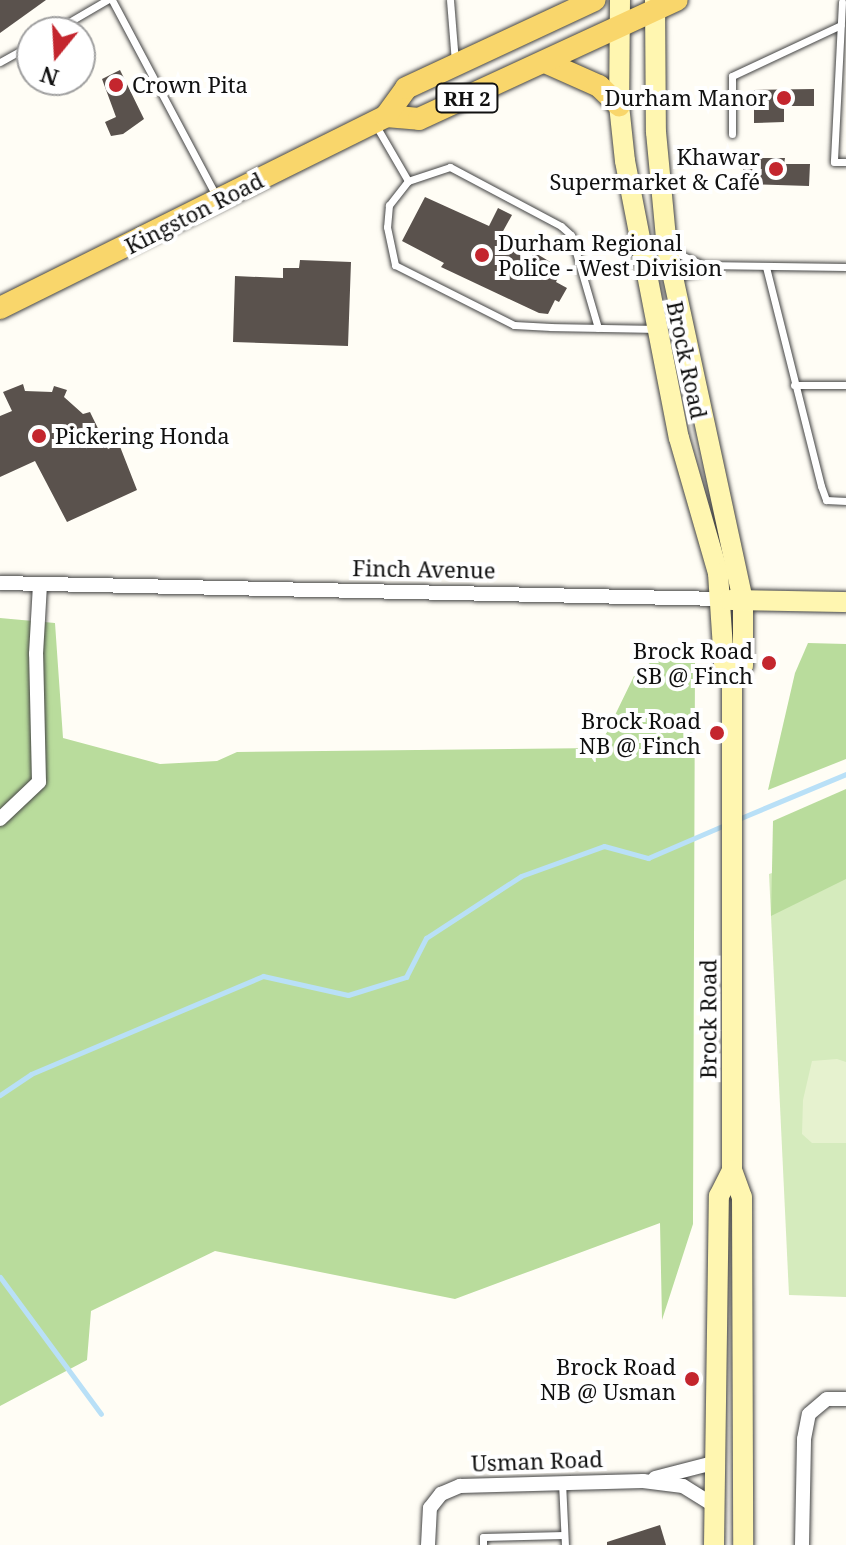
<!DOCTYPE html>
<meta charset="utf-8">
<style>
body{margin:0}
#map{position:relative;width:846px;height:1545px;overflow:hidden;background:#fffdf5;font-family:"Noto Serif",serif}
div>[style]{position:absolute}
.green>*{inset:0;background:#d5ebbd}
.forest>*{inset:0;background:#b9dc9c}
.pitch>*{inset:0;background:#e6f2cf}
.stream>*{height:5px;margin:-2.5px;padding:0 2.5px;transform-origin:2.5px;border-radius:2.5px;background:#b9e0f7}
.building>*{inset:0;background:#5a524d}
.roads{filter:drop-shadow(0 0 2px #444) drop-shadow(0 0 2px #444)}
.lane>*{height:7px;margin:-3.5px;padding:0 3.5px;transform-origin:3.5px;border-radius:3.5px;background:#fff}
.street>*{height:14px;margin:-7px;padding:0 7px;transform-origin:7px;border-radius:7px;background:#fff}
.secondary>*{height:20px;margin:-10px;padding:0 10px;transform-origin:10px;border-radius:10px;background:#fff6b0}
.primary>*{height:22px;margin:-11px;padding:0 11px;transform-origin:11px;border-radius:11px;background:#f9d66b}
.dots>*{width:22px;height:22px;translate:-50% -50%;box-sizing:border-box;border:4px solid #fff;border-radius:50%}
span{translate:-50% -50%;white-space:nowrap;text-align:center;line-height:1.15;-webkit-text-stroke:8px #fff;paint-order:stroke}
.shield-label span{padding:2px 6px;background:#fff;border:2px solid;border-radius:6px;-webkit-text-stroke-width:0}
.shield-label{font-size:20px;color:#111;font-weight:700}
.poi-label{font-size:22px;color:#111}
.left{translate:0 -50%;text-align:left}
.right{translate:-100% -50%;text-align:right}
.street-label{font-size:22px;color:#111}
.north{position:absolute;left:16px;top:16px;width:80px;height:80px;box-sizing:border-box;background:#fff;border:2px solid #a0a0a0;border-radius:50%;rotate:198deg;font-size:22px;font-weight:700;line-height:32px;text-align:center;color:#111}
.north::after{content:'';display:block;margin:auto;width:28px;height:36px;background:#c4262e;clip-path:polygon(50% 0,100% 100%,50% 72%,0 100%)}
</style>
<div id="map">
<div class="green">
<i style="clip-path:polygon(846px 850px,846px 1297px,789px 1295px,769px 874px)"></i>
</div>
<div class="forest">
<i style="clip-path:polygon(0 618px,55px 623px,63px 738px,160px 764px,217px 761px,237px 752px,599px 748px,634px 676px,662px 653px,695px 663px,693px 1224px,662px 1320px,660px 1223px,455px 1299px,215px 1251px,91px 1311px,87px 1360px,0 1406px)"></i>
<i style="clip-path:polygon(808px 643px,846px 644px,846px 759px,768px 790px,795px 673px)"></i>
<i style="clip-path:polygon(846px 789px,846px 879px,771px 916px,773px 821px)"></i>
</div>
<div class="pitch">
<i style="clip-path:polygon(837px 1059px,846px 1062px,846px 1143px,812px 1143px,802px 1134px,803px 1100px,812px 1061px)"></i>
</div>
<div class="stream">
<i style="left:736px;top:820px;width:119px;rotate:-22.7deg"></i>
<i style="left:0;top:1095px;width:37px;rotate:-34deg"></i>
<i style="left:31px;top:1074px;width:252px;rotate:-22.9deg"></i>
<i style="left:263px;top:976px;width:87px;rotate:12.6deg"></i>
<i style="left:348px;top:995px;width:61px;rotate:-17.2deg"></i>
<i style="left:406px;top:977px;width:44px;rotate:-62.9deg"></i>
<i style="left:426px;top:938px;width:113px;rotate:-33.1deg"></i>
<i style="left:521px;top:876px;width:88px;rotate:-19.9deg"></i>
<i style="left:604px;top:846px;width:46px;rotate:15.3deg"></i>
<i style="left:648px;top:858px;width:86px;rotate:-23.3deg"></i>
<i style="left:0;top:1277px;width:170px;rotate:53.6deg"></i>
</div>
<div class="building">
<i style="clip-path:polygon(0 0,46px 0,0 33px)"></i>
<i style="clip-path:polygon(120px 70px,144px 119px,123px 134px,111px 136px,105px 122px,116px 117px,102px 79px)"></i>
<i style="clip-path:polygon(814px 89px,814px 106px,784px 106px,784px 122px,754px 123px,754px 90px)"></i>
<i style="clip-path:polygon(743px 158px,785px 158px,784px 164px,810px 164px,809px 186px,743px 184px)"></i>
<i style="clip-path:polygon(425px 197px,489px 226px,498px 208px,512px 215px,502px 233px,562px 269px,556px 282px,567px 288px,559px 302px,555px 300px,548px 314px,539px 313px,441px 267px,444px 263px,402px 241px)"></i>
<i style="clip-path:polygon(300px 260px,351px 262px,348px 346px,233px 342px,235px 276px,283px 278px,283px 268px,299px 268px)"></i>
<i style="clip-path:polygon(23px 384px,25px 391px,52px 392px,54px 386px,67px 390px,64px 397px,83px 414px,90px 412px,108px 449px,119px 444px,137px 490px,67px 522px,35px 461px,0 477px,0 416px,12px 411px,3px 392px)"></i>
<i style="clip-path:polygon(660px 1525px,666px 1545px,607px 1545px,607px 1542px)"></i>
</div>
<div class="roads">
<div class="lane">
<i style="left:112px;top:0;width:222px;rotate:62deg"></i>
<i style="left:450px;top:0;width:62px;rotate:85.4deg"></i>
<i style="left:842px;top:2px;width:160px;rotate:92.9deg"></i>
<i style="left:834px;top:162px;width:12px"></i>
<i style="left:52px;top:32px;width:64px;rotate:-30.2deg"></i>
<i style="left:0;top:62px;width:37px;rotate:-29deg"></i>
<i style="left:375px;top:124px;width:66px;rotate:59.9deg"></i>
<i style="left:732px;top:134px;width:58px;rotate:-90deg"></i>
<i style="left:732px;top:76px;width:120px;rotate:-25.1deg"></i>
<i style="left:672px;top:251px;width:34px;rotate:24deg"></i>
<i style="left:703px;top:265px;width:143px;rotate:0.8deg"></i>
<i style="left:766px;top:267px;width:226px;rotate:75.9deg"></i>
<i style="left:821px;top:486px;width:15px;rotate:70deg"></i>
<i style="left:826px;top:500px;width:20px;rotate:3deg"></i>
<i style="left:674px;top:277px;width:25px;rotate:-12deg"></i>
<i style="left:698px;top:272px;width:9px;rotate:-54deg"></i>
<i style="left:598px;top:328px;width:97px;rotate:-106.2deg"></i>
<i style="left:571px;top:235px;width:13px;rotate:-138deg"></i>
<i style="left:561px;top:226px;width:126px;rotate:-152deg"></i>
<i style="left:450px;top:167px;width:44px;rotate:161.6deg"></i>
<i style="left:408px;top:181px;width:31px;rotate:128deg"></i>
<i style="left:389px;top:205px;width:22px;rotate:95deg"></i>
<i style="left:387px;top:227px;width:39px;rotate:78deg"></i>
<i style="left:395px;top:265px;width:133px;rotate:26.8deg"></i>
<i style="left:514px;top:325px;width:37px;rotate:3deg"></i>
<i style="left:551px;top:327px;width:104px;rotate:1.1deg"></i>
<i style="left:794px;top:385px;width:52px"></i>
<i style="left:562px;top:1482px;width:63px;rotate:87.3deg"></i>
<i style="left:483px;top:1545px;width:8px;rotate:-90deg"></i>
<i style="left:483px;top:1537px;width:81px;rotate:-1.4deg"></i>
</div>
<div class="street">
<i style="left:0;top:583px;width:722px;rotate:1.27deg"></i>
<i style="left:0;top:819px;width:54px;rotate:-43.5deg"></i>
<i style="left:39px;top:782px;width:128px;rotate:-91.3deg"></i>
<i style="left:36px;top:654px;width:69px;rotate:-86.7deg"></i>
<i style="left:655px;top:1478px;width:64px;rotate:-14.5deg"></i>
<i style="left:428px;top:1545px;width:37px;rotate:-87deg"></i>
<i style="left:430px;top:1508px;width:18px;rotate:-52deg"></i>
<i style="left:441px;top:1494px;width:21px;rotate:-23deg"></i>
<i style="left:460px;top:1486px;width:183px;rotate:-1.6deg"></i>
<i style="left:643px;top:1481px;width:40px;rotate:7.1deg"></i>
<i style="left:683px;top:1486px;width:38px;rotate:32deg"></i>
<i style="left:802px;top:1545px;width:106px;rotate:-88.9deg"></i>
<i style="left:804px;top:1439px;width:25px;rotate:-79deg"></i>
<i style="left:809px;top:1414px;width:23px;rotate:-40deg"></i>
<i style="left:827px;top:1399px;width:19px"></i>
</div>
<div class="secondary">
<i style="left:620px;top:0;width:105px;rotate:90.5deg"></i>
<i style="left:619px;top:105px;width:56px;rotate:83.9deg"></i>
<i style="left:625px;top:161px;width:282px;rotate:79deg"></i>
<i style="left:679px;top:438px;width:141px;rotate:73.9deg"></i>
<i style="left:718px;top:573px;width:90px;rotate:86.2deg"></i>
<i style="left:724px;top:663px;width:16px;rotate:60deg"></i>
<i style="left:732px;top:677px;width:493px;rotate:90deg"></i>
<i style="left:732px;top:1170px;width:29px;rotate:70deg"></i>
<i style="left:742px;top:1197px;width:348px;rotate:89.8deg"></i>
<i style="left:655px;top:0;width:132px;rotate:89.6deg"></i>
<i style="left:656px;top:132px;width:118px;rotate:84.6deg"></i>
<i style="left:667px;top:249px;width:359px;rotate:77.8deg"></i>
<i style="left:743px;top:600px;width:65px;rotate:90deg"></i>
<i style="left:743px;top:665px;width:16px;rotate:133deg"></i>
<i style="left:730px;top:600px;width:116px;rotate:1deg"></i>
<i style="left:714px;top:1545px;width:349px;rotate:-89.2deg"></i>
<i style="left:719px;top:1196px;width:29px;rotate:-63deg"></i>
</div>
<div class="primary">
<i style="left:545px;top:62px;width:59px;rotate:24deg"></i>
<i style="left:599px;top:86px;width:28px;rotate:44deg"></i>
<i style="left:386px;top:116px;width:33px;rotate:5deg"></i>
<i style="left:419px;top:119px;width:284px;rotate:-24.8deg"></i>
<i style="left:0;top:308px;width:431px;rotate:-26.4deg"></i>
<i style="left:386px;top:116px;width:34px;rotate:-54deg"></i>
<i style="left:406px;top:88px;width:208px;rotate:-25deg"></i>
</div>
</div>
<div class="dots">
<i style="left:116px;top:85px;background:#c4262e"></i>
<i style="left:784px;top:98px;background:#c4262e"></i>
<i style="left:776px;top:169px;background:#c4262e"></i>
<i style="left:482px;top:255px;background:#c4262e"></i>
<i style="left:39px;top:436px;background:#c4262e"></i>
<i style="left:769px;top:663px;background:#c4262e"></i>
<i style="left:717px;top:733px;background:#c4262e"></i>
<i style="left:692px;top:1379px;background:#c4262e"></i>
</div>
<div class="shield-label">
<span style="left:467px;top:98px">RH 2</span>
</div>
<div class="poi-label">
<span class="left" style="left:132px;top:85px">Crown Pita</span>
<span class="right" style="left:768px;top:98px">Durham Manor</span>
<span class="right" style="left:760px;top:169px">Khawar<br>Supermarket &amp; Café</span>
<span class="left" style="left:498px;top:255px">Durham Regional<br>Police - West Division</span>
<span class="left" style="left:55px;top:436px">Pickering Honda</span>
<span class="right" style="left:753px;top:663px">Brock Road<br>SB @ Finch</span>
<span class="right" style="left:701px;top:733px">Brock Road<br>NB @ Finch</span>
<span class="right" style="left:676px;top:1379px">Brock Road<br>NB @ Usman</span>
</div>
<div class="street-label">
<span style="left:194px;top:213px;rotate:-27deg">Kingston Road</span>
<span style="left:687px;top:360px;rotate:78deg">Brock Road</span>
<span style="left:424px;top:569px;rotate:1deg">Finch Avenue</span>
<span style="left:708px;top:1019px;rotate:-90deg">Brock Road</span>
<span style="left:537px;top:1461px;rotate:-2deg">Usman Road</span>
</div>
<div class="north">N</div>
</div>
